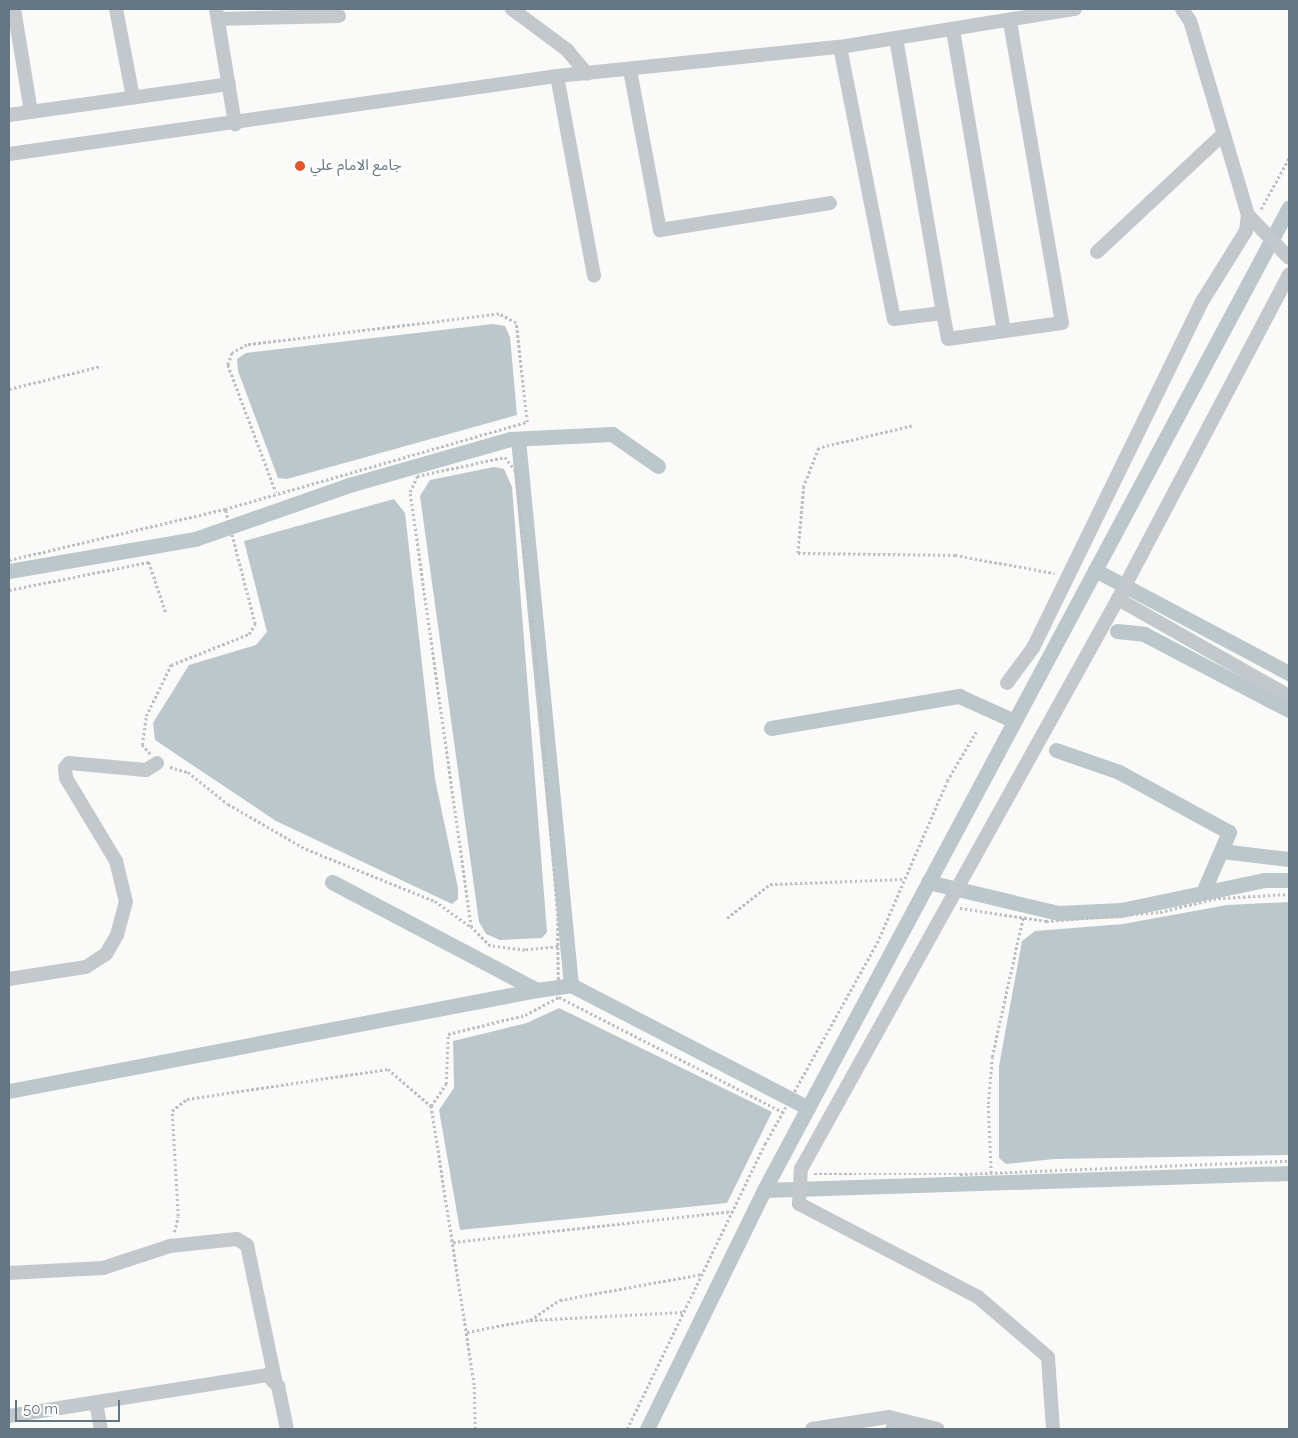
<!DOCTYPE html>
<meta charset="utf-8">
<style>
body{margin:0}
#map{position:relative;width:1298px;height:1438px;overflow:hidden;background:#fafaf8;font-family:Raleway,"Noto Sans Arabic",sans-serif}
div>[style]{position:absolute}
.water>*{inset:0;background:#bbc7cb}
.canal>*{height:15px;margin:-7.5px;padding:0 7.5px;transform-origin:7.5px;border-radius:7.5px;background:#bbc7cb}
.path>*{height:2.5px;margin-top:-1.25px;transform-origin:0;background:repeating-linear-gradient(90deg,#bbbfc2 0 2.5px,transparent 0 5px)}
.minor>*{height:14px;margin:-7px;padding:0 7px;transform-origin:7px;border-radius:7px;background:#c3c8cc}
.dots>*{width:14px;height:14px;translate:-50% -50%;box-sizing:border-box;border:2px solid #fff;border-radius:50%}
span{translate:-50% -50%;white-space:nowrap;text-align:center;line-height:1.15;-webkit-text-stroke:5px #fff;paint-order:stroke}
.poi-label{font-size:15px;color:#657683}
.left{translate:0 -50%;text-align:left}
.frame{position:absolute;inset:0;border:10px solid #657683;pointer-events:none}
.scale{position:absolute;left:15px;top:1400px;width:105px;height:22px;box-sizing:border-box;border:2px solid #657683;border-top:0;padding-left:6px;font-size:15px;line-height:18px;white-space:nowrap;color:#657683;-webkit-text-stroke:4px #fff;paint-order:stroke}
</style>
<div id="map">
<div class="water">
<i style="clip-path:polygon(493px 324px,505px 326px,510px 337px,517px 415px,287px 479px,278px 478px,238px 371px,237px 359px,246px 353px)"></i>
<i style="clip-path:polygon(494px 467px,504px 469px,512px 487px,547px 932px,542px 938px,500px 940px,486px 934px,479px 922px,420px 496px,430px 480px)"></i>
<i style="clip-path:polygon(394px 499px,405px 513px,435px 779px,458px 888px,458px 899px,452px 904px,276px 821px,155px 740px,153px 723px,189px 665px,256px 645px,267px 632px,244px 541px)"></i>
<i style="clip-path:polygon(1289px 902px,1289px 1155px,1054px 1159px,1006px 1164px,999px 1158px,999px 1066px,1022px 941px,1035px 931px,1123px 924px,1227px 905px)"></i>
<i style="clip-path:polygon(559px 1008px,772px 1112px,727px 1203px,460px 1230px,439px 1110px,454px 1088px,453px 1041px,527px 1023px)"></i>
</div>
<div class="canal">
<i style="left:518px;top:439px;width:549px;rotate:84.46deg"></i>
<i style="left:571px;top:985px;width:267px;rotate:27.4deg"></i>
<i style="left:1095px;top:570px;width:220px;rotate:28deg"></i>
<i style="left:9px;top:571px;width:189px;rotate:-9.8deg"></i>
<i style="left:195px;top:539px;width:163px;rotate:-19.3deg"></i>
<i style="left:349px;top:485px;width:167px;rotate:-15.9deg"></i>
<i style="left:510px;top:439px;width:102px;rotate:-2.8deg"></i>
<i style="left:612px;top:434px;width:56px;rotate:34.8deg"></i>
<i style="left:1117px;top:631px;width:27px;rotate:6deg"></i>
<i style="left:1144px;top:634px;width:164px;rotate:27.7deg"></i>
<i style="left:771px;top:728px;width:191px;rotate:-9.7deg"></i>
<i style="left:959px;top:696px;width:60px;rotate:24.4deg"></i>
<i style="left:1056px;top:750px;width:67px;rotate:19.2deg"></i>
<i style="left:1119px;top:772px;width:125px;rotate:28.6deg"></i>
<i style="left:1229px;top:832px;width:65px;rotate:113.4deg"></i>
<i style="left:1221px;top:851px;width:68px;rotate:6.7deg"></i>
<i style="left:332px;top:882px;width:232px;rotate:27.8deg"></i>
<i style="left:537px;top:990px;width:34px;rotate:-8deg"></i>
<i style="left:928px;top:882px;width:134px;rotate:13.4deg"></i>
<i style="left:1058px;top:913px;width:63px;rotate:-2.7deg"></i>
<i style="left:1121px;top:910px;width:146px;rotate:-11.8deg"></i>
<i style="left:1264px;top:880px;width:25px"></i>
<i style="left:9px;top:1091px;width:538px;rotate:-10.83deg"></i>
<i style="left:764px;top:1190px;width:525px;rotate:-1.85deg"></i>
<i style="left:647px;top:1429px;width:266px;rotate:-63.9deg"></i>
<i style="left:764px;top:1190px;width:1114px;rotate:-61.89deg"></i>
<i style="left:892px;top:1429px;width:15px"></i>
</div>
<div class="path">
<i style="left:1261px;top:209px;width:58px;rotate:-61.2deg"></i>
<i style="left:9px;top:389px;width:95px;rotate:-14deg"></i>
<i style="left:912px;top:426px;width:96px;rotate:166.7deg"></i>
<i style="left:819px;top:448px;width:41px;rotate:111.5deg"></i>
<i style="left:804px;top:486px;width:67px;rotate:95.1deg"></i>
<i style="left:798px;top:553px;width:157px;rotate:0.7deg"></i>
<i style="left:955px;top:555px;width:101px;rotate:10.3deg"></i>
<i style="left:9px;top:560px;width:222px;rotate:-13.3deg"></i>
<i style="left:225px;top:509px;width:314px;rotate:-16.1deg"></i>
<i style="left:527px;top:422px;width:100px;rotate:-96.3deg"></i>
<i style="left:516px;top:323px;width:19px;rotate:-152deg"></i>
<i style="left:499px;top:314px;width:254px;rotate:173deg"></i>
<i style="left:247px;top:345px;width:17px;rotate:152deg"></i>
<i style="left:232px;top:353px;width:13px;rotate:108deg"></i>
<i style="left:228px;top:365px;width:136px;rotate:69.3deg"></i>
<i style="left:9px;top:590px;width:143px;rotate:-11.3deg"></i>
<i style="left:149px;top:562px;width:54px;rotate:71.6deg"></i>
<i style="left:150px;top:754px;width:12px;rotate:-132deg"></i>
<i style="left:142px;top:745px;width:29px;rotate:-82deg"></i>
<i style="left:146px;top:716px;width:57px;rotate:-63.9deg"></i>
<i style="left:171px;top:665px;width:84px;rotate:-21.7deg"></i>
<i style="left:249px;top:634px;width:12px;rotate:-59deg"></i>
<i style="left:255px;top:624px;width:119px;rotate:-104.6deg"></i>
<i style="left:170px;top:767px;width:19px;rotate:16deg"></i>
<i style="left:188px;top:772px;width:51px;rotate:38.7deg"></i>
<i style="left:228px;top:804px;width:90px;rotate:30deg"></i>
<i style="left:306px;top:849px;width:139px;rotate:22deg"></i>
<i style="left:435px;top:901px;width:44px;rotate:35.8deg"></i>
<i style="left:960px;top:908px;width:87px;rotate:8.6deg"></i>
<i style="left:1046px;top:921px;width:114px;rotate:-4.5deg"></i>
<i style="left:1160px;top:912px;width:60px;rotate:-13.6deg"></i>
<i style="left:1218px;top:898px;width:71px;rotate:-3.2deg"></i>
<i style="left:727px;top:918px;width:55px;rotate:-38.3deg"></i>
<i style="left:770px;top:884px;width:135px;rotate:-2.1deg"></i>
<i style="left:558px;top:947px;width:33px;rotate:175deg"></i>
<i style="left:525px;top:950px;width:35px;rotate:-173deg"></i>
<i style="left:490px;top:946px;width:27px;rotate:-135deg"></i>
<i style="left:471px;top:927px;width:439px;rotate:-98deg"></i>
<i style="left:410px;top:492px;width:17px;rotate:-66deg"></i>
<i style="left:417px;top:476px;width:90px;rotate:-12.2deg"></i>
<i style="left:505px;top:457px;width:18px;rotate:52deg"></i>
<i style="left:516px;top:471px;width:224px;rotate:83.9deg"></i>
<i style="left:540px;top:694px;width:225px;rotate:85.4deg"></i>
<i style="left:558px;top:918px;width:29px;rotate:90deg"></i>
<i style="left:558px;top:947px;width:50px;rotate:88.9deg"></i>
<i style="left:991px;top:1173px;width:69px;rotate:-92.5deg"></i>
<i style="left:988px;top:1104px;width:47px;rotate:-85.1deg"></i>
<i style="left:992px;top:1057px;width:143px;rotate:-77.5deg"></i>
<i style="left:814px;top:1174px;width:146px"></i>
<i style="left:960px;top:1174px;width:329px;rotate:-2.3deg"></i>
<i style="left:174px;top:1232px;width:16px;rotate:-76deg"></i>
<i style="left:178px;top:1216px;width:105px;rotate:-93.3deg"></i>
<i style="left:172px;top:1111px;width:19px;rotate:-39deg"></i>
<i style="left:187px;top:1099px;width:203px;rotate:-8.5deg"></i>
<i style="left:388px;top:1069px;width:57px;rotate:40.7deg"></i>
<i style="left:453px;top:1242px;width:281px;rotate:-6.3deg"></i>
<i style="left:530px;top:1320px;width:153px;rotate:-3deg"></i>
<i style="left:467px;top:1332px;width:64px;rotate:-10.8deg"></i>
<i style="left:530px;top:1320px;width:36px;rotate:-34deg"></i>
<i style="left:560px;top:1300px;width:144px;rotate:-10.4deg"></i>
<i style="left:475px;top:1429px;width:44px;rotate:-91.3deg"></i>
<i style="left:474px;top:1385px;width:282px;rotate:-98.8deg"></i>
<i style="left:431px;top:1106px;width:27px;rotate:-56deg"></i>
<i style="left:446px;top:1084px;width:50px;rotate:-87.7deg"></i>
<i style="left:448px;top:1034px;width:79px;rotate:-13.9deg"></i>
<i style="left:525px;top:1015px;width:38px;rotate:-28deg"></i>
<i style="left:559px;top:997px;width:252px;rotate:27.2deg"></i>
<i style="left:627px;top:1429px;width:317px;rotate:-64.2deg"></i>
<i style="left:765px;top:1144px;width:230px;rotate:-60.9deg"></i>
<i style="left:877px;top:943px;width:176px;rotate:-66.6deg"></i>
<i style="left:947px;top:781px;width:57px;rotate:-59.4deg"></i>
</div>
<div class="minor">
<i style="left:14px;top:9px;width:104px;rotate:80.6deg"></i>
<i style="left:116px;top:9px;width:90px;rotate:79.1deg"></i>
<i style="left:216px;top:9px;width:117px;rotate:80.6deg"></i>
<i style="left:512px;top:9px;width:69px;rotate:36.7deg"></i>
<i style="left:567px;top:50px;width:31px;rotate:50deg"></i>
<i style="left:218px;top:19px;width:121px;rotate:-1.4deg"></i>
<i style="left:953px;top:30px;width:305px;rotate:80.4deg"></i>
<i style="left:896px;top:38px;width:279px;rotate:80.3deg"></i>
<i style="left:840px;top:47px;width:277px;rotate:78.8deg"></i>
<i style="left:894px;top:319px;width:49px;rotate:-7deg"></i>
<i style="left:943px;top:313px;width:26px;rotate:79deg"></i>
<i style="left:948px;top:339px;width:115px;rotate:-8deg"></i>
<i style="left:1062px;top:323px;width:306px;rotate:-99.8deg"></i>
<i style="left:630px;top:70px;width:163px;rotate:79.4deg"></i>
<i style="left:660px;top:230px;width:172px;rotate:-9deg"></i>
<i style="left:557px;top:76px;width:203px;rotate:79.5deg"></i>
<i style="left:9px;top:115px;width:222px;rotate:-8deg"></i>
<i style="left:9px;top:154px;width:554px;rotate:-8.1deg"></i>
<i style="left:557px;top:76px;width:284px;rotate:-5.9deg"></i>
<i style="left:840px;top:47px;width:238px;rotate:-9.2deg"></i>
<i style="left:1248px;top:215px;width:59px;rotate:46.4deg"></i>
<i style="left:1097px;top:252px;width:173px;rotate:-43.1deg"></i>
<i style="left:1118px;top:599px;width:197px;rotate:29.6deg"></i>
<i style="left:1007px;top:683px;width:44px;rotate:-53.4deg"></i>
<i style="left:1033px;top:648px;width:387px;rotate:-64deg"></i>
<i style="left:1203px;top:300px;width:81px;rotate:-58.1deg"></i>
<i style="left:1246px;top:231px;width:16px;rotate:-83deg"></i>
<i style="left:1248px;top:215px;width:202px;rotate:-106.6deg"></i>
<i style="left:1190px;top:21px;width:14px;rotate:-124deg"></i>
<i style="left:9px;top:979px;width:78px;rotate:-8.9deg"></i>
<i style="left:86px;top:967px;width:24px;rotate:-33deg"></i>
<i style="left:106px;top:954px;width:22px;rotate:-60deg"></i>
<i style="left:117px;top:935px;width:34px;rotate:-75deg"></i>
<i style="left:126px;top:902px;width:42px;rotate:-103.7deg"></i>
<i style="left:116px;top:861px;width:97px;rotate:-121.1deg"></i>
<i style="left:66px;top:778px;width:10px;rotate:-96deg"></i>
<i style="left:65px;top:768px;width:6px;rotate:-51deg"></i>
<i style="left:69px;top:763px;width:77px;rotate:5.2deg"></i>
<i style="left:146px;top:770px;width:13px;rotate:-32deg"></i>
<i style="left:9px;top:1273px;width:94px;rotate:-3deg"></i>
<i style="left:103px;top:1268px;width:71px;rotate:-18.2deg"></i>
<i style="left:170px;top:1246px;width:67px;rotate:-6deg"></i>
<i style="left:237px;top:1239px;width:12px;rotate:31deg"></i>
<i style="left:247px;top:1245px;width:137px;rotate:78.2deg"></i>
<i style="left:96px;top:1402px;width:27px;rotate:80deg"></i>
<i style="left:9px;top:1416px;width:261px;rotate:-9deg"></i>
<i style="left:267px;top:1375px;width:16px;rotate:45deg"></i>
<i style="left:278px;top:1386px;width:44px;rotate:78.2deg"></i>
<i style="left:812px;top:1429px;width:78px;rotate:-8.9deg"></i>
<i style="left:889px;top:1417px;width:50px;rotate:13.8deg"></i>
<i style="left:1053px;top:1429px;width:72px;rotate:-94deg"></i>
<i style="left:1048px;top:1357px;width:92px;rotate:-139.4deg"></i>
<i style="left:978px;top:1297px;width:202px;rotate:-152.5deg"></i>
<i style="left:799px;top:1204px;width:35px;rotate:-87deg"></i>
<i style="left:801px;top:1169px;width:652px;rotate:-60.92deg"></i>
<i style="left:1118px;top:599px;width:367px;rotate:-62.2deg"></i>
</div>
<div class="dots">
<i style="left:300px;top:166px;background:#e4572e"></i>
</div>
<div class="poi-label">
<span class="left" style="left:310px;top:166px">جامع اﻻمام علي</span>
</div>
<div class="frame"></div>
<div class="scale">50 m</div>
</div>
